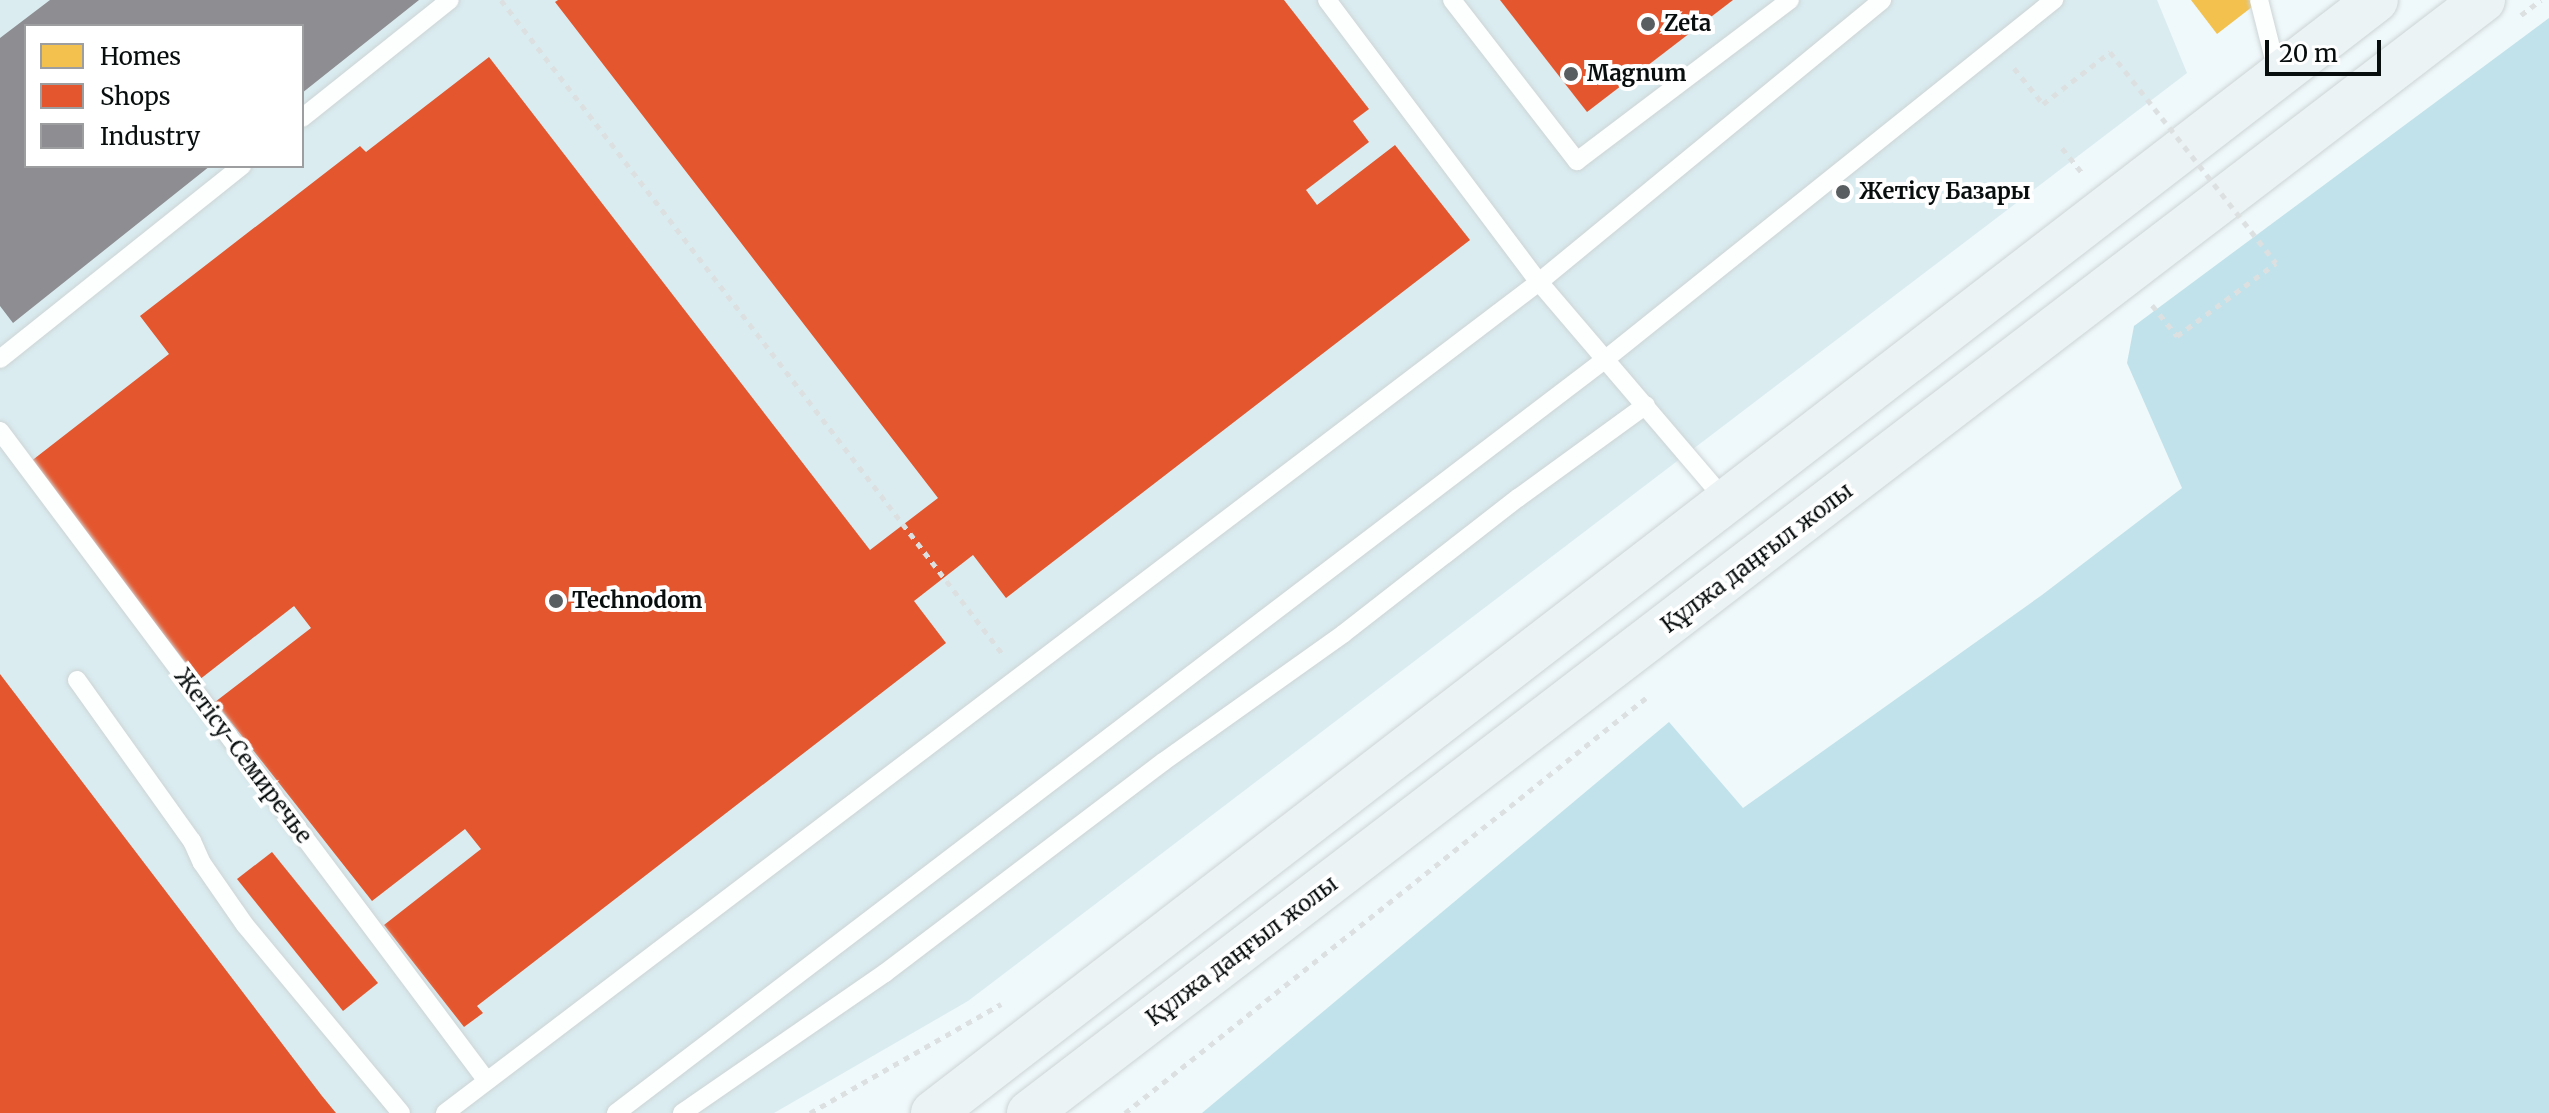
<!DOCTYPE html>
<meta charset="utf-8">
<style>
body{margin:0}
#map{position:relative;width:2549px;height:1113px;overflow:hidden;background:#eff8fa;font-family:Merriweather,serif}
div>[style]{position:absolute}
.built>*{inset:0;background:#daecf0}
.green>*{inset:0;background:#c1e2ea}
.homes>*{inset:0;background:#f2c14e}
.shops>*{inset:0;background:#e4572e}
.industry>*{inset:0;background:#8d8d92}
.path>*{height:5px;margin-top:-2.5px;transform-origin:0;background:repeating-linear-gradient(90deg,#dde0e1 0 6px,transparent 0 12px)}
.roads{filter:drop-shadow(0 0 2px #cdd4d5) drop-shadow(0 0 2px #cdd4d5)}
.lane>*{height:18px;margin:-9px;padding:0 9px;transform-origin:9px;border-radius:9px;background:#fdfefe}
.primary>*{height:44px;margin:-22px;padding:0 22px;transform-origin:22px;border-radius:22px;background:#ebf3f5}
.path-bridge>*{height:5px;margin-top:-2.5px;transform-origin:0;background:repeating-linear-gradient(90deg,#dde0e1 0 6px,transparent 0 12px)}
.dots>*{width:22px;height:22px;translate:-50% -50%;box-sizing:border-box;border:4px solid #fff;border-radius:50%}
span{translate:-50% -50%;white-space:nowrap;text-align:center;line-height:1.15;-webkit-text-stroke:8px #fff;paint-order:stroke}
.poi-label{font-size:22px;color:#080d0e;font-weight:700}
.left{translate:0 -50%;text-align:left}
.street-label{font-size:22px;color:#080d0e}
.legend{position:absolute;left:24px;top:24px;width:280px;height:144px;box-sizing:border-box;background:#fff;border:2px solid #9c9e9f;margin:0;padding:10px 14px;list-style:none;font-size:24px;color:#080d0e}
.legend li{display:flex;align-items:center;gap:16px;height:40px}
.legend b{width:40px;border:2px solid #9c9e9f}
.scale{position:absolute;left:2265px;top:40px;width:116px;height:36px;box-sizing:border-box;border:4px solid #080d0e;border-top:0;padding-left:10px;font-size:24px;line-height:28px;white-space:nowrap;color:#080d0e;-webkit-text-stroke:6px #fff;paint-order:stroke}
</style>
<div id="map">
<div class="built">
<i style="clip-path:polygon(evenodd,0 0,2157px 0,2187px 73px,968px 1001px,774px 1113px,0 1113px,0 0,26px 26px,302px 26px,302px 166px,26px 166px,26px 26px)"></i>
</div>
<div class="green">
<i style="clip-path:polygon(2549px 18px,2549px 1113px,1202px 1113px,1669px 722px,1743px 808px,2042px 595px,2182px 488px,2127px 363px,2134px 326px)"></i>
</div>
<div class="homes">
<i style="clip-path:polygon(2191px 0,2261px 0,2217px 34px)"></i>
</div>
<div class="shops">
<i style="clip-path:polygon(558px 0,1284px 0,1369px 109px,1353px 121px,1369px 142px,1306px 190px,1317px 205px,1395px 145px,1470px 240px,1006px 598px,973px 555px,914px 601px,946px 643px,477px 1006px,483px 1013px,464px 1027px,384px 925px,481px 849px,465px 829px,372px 901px,215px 702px,311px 628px,294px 606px,199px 680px,30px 462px,169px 354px,140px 316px,360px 146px,366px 152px,489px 57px,870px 550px,938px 498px,555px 2px)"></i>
<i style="clip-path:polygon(1500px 0,1733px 0,1587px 112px)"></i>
<i style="clip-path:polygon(0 674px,322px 1096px,336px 1113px,0 1113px)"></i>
<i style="clip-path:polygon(272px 852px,378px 983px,343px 1011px,237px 879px)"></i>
</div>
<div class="industry">
<i style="clip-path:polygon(50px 0,419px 0,302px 93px,302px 26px,26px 26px,26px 166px,210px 166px,13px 323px,0 306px,0 38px)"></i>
</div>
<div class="path">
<i style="left:501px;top:0;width:827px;rotate:52.52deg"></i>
<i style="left:2521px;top:15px;width:25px;rotate:-37deg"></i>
<i style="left:2014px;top:68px;width:46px;rotate:51.1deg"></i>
<i style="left:2043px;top:104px;width:85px;rotate:-37.8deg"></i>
<i style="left:2062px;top:148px;width:35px;rotate:51deg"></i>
<i style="left:2152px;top:305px;width:40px;rotate:51deg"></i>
<i style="left:2177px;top:336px;width:123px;rotate:-36.4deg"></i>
<i style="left:810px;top:1113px;width:220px;rotate:-29.7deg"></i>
<i style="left:1125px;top:1113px;width:666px;rotate:-38.54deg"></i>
</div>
<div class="roads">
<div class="lane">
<i style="left:1327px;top:0;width:353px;rotate:53.1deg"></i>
<i style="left:1539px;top:282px;width:287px;rotate:49.5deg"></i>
<i style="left:1452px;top:0;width:204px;rotate:52.2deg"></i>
<i style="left:1577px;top:161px;width:267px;rotate:-37.1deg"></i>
<i style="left:2259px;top:0;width:77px;rotate:75.8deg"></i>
<i style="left:302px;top:118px;width:189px;rotate:-38.6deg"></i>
<i style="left:0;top:359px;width:310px;rotate:-38.6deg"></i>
<i style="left:0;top:431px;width:812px;rotate:53.16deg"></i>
<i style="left:77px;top:680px;width:198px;rotate:54.5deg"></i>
<i style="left:192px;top:841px;width:24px;rotate:66deg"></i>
<i style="left:202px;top:863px;width:75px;rotate:55.3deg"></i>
<i style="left:245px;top:925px;width:244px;rotate:50.3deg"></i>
<i style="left:445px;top:1113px;width:1374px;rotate:-37.22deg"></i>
<i style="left:1539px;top:282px;width:444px;rotate:-39.4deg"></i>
<i style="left:616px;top:1113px;width:1246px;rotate:-37.3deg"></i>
<i style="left:1607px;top:358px;width:573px;rotate:-38.69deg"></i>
<i style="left:682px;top:1113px;width:247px;rotate:-34.6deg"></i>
<i style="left:885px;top:973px;width:349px;rotate:-37.2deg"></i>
<i style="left:1163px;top:762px;width:221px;rotate:-35.4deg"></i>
<i style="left:1343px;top:634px;width:222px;rotate:-37.9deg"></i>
<i style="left:1518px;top:498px;width:158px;rotate:-36deg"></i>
</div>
<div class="primary">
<i style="left:933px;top:1113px;width:1822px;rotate:-37.64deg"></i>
<i style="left:1029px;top:1113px;width:1831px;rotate:-37.43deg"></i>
</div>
</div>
<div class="path-bridge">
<i style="left:2110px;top:52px;width:268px;rotate:51.8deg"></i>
</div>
<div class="dots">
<i style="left:1648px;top:24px;background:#595f61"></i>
<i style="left:1571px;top:74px;background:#595f61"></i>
<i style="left:1843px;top:192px;background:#595f61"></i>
<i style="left:556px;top:601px;background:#595f61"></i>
</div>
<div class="poi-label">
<span class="left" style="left:1664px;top:24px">Zeta</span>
<span class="left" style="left:1587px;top:74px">Magnum</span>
<span class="left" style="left:1859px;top:192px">Жетісу Базары</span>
<span class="left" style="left:572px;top:601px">Technodom</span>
</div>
<div class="street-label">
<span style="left:1757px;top:558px;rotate:-37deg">Құлжа даңғыл жолы</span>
<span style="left:243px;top:756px;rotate:53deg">Жетісу-Семиречье</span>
<span style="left:1242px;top:951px;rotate:-37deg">Құлжа даңғыл жолы</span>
</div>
<ul class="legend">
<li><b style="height:22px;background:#f2c14e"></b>Homes</li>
<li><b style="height:22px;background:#e4572e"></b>Shops</li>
<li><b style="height:22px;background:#8d8d92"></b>Industry</li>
</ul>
<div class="scale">20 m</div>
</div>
